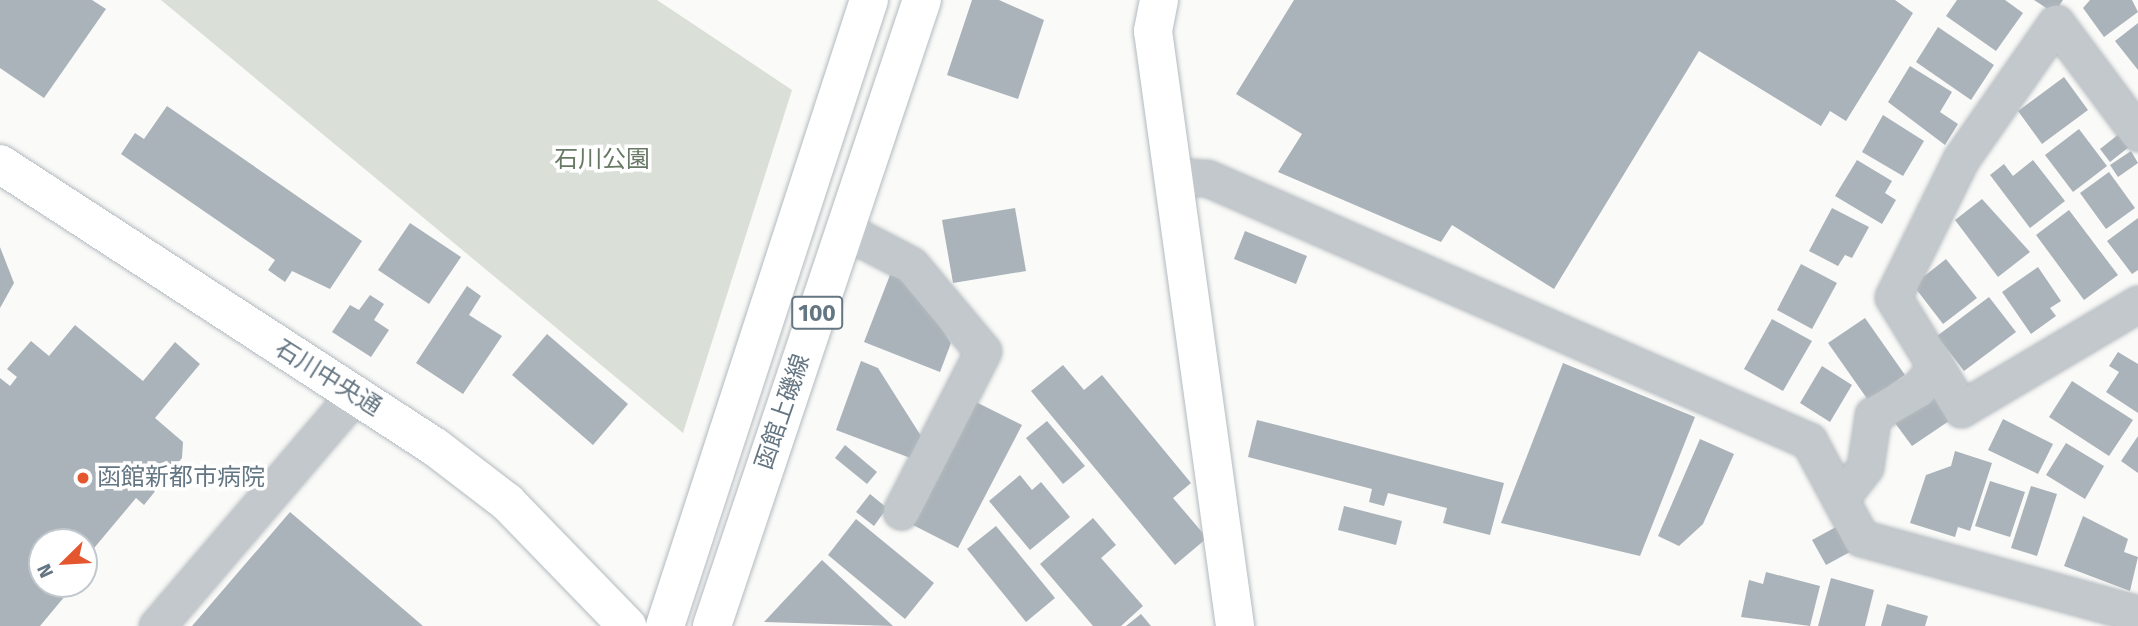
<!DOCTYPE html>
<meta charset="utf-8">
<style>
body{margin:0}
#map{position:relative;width:2138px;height:626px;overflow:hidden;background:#fafaf8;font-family:"Fira Sans","Noto Sans JP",sans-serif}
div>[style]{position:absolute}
.green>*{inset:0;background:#dadfd7}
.building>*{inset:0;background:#aab3b9}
.roads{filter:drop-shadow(0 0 2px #b3babf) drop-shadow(0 0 2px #b3babf)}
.street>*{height:35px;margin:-17.5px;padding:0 17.5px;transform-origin:17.5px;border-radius:17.5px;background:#c3c8cc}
.secondary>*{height:38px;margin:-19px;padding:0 19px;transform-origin:19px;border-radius:19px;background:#fff}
.primary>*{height:38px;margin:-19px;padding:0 19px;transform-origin:19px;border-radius:19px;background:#fff}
.dots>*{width:19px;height:19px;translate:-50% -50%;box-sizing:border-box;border:4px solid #fff;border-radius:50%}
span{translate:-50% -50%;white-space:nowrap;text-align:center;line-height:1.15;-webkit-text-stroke:7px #fff;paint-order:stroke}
.shield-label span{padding:2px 5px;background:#fff;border:2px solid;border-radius:5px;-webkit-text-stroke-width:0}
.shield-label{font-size:23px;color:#657683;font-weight:700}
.park-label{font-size:24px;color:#687a64}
.street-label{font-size:24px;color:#657683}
.poi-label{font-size:24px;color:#657683}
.left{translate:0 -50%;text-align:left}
.north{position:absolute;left:28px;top:528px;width:70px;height:70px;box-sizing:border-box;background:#fff;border:2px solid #c1c8cd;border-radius:50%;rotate:246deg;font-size:19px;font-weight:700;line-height:28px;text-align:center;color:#657683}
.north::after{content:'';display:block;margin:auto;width:24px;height:32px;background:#e4572e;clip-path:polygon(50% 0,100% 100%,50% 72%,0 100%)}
</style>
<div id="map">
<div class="green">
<i style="clip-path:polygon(161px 0,657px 0,792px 90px,683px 433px)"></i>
</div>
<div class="building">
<i style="clip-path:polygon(0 0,92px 0,106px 9px,44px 98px,0 68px)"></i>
<i style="clip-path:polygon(972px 0,999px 0,1044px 20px,1018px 99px,947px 75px)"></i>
<i style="clip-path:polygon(1294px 0,1895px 0,1913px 13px,1846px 121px,1830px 111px,1821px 126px,1699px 51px,1554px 289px,1452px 225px,1441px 242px,1278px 172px,1302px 134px,1236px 94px)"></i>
<i style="clip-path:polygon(1957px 0,2005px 0,2023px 13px,1996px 51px,1946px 16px)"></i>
<i style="clip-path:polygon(2034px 0,2063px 0,2054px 13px)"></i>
<i style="clip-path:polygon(2090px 0,2132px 0,2138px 12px,2104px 37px,2083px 8px)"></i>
<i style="clip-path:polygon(2138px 23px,2138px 70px,2115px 41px)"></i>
<i style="clip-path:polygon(1938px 27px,1994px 65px,1971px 100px,1916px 62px)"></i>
<i style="clip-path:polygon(1910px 66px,1952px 92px,1940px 112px,1958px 124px,1945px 145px,1888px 102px)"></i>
<i style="clip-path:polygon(2064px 77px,2088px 110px,2042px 144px,2018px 111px)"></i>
<i style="clip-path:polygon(167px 106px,362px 241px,330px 289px,292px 271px,285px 282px,268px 270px,275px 260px,121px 154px,135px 133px,144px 139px)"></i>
<i style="clip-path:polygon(1883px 115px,1924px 141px,1903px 176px,1862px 152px)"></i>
<i style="clip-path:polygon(2079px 129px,2107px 166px,2073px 192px,2045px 155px)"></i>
<i style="clip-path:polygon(2119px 134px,2129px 147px,2110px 162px,2100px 149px)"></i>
<i style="clip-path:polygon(2131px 151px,2138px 163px,2118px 177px,2110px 165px)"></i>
<i style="clip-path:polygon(1857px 160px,1892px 181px,1885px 193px,1896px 200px,1882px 224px,1835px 196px)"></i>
<i style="clip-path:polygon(2033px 160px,2065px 201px,2030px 228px,1990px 175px,2004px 164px,2013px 176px)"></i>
<i style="clip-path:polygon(2109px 172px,2135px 208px,2106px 229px,2080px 193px)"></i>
<i style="clip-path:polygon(1982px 199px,2030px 252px,1998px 277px,1955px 220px)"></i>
<i style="clip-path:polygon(1015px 208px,1026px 271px,953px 283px,942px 220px)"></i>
<i style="clip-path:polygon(1832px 208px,1869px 227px,1852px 258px,1845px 255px,1838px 266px,1809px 251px)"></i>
<i style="clip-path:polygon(2069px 210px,2118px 275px,2084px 300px,2036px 235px)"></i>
<i style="clip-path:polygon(2138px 218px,2138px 270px,2132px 274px,2107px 241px)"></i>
<i style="clip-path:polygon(410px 223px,461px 257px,429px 304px,378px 270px)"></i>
<i style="clip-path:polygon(1245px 231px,1307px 256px,1296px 284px,1234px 259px)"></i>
<i style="clip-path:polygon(0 247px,14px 283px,0 308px)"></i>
<i style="clip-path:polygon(1946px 259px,1977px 298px,1943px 324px,1913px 285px)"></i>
<i style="clip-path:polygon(1801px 264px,1837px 283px,1812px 329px,1777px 310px)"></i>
<i style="clip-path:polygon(2038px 267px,2061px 301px,2050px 308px,2056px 316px,2031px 334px,2002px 292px)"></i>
<i style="clip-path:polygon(890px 275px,911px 283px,951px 343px,940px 372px,864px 342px)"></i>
<i style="clip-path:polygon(467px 286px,481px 296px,469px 315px,502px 336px,463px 394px,416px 363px)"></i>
<i style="clip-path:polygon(370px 295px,384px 304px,374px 320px,389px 330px,371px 357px,332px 332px,350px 305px,359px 310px)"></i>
<i style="clip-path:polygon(1989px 297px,2016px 332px,1964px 371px,1937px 336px)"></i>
<i style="clip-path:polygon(1865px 318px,1905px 375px,1868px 400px,1828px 343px)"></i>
<i style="clip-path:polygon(1772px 319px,1812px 341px,1783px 391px,1744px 369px)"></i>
<i style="clip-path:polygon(75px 325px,143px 381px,175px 342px,200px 364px,155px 418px,183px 442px,182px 458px,144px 505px,136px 498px,84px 560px,84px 542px,42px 542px,42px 584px,75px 584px,40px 626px,0 626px,0 378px,10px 386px,17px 377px,7px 369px,31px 341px,49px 356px)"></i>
<i style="clip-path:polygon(547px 334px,628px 404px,593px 445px,512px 375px)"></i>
<i style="clip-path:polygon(2118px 352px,2138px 364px,2138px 413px,2106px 392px,2119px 372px,2109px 366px)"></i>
<i style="clip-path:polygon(861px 361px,878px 368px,921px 436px,913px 459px,836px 430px)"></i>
<i style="clip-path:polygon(1563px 363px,1695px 417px,1640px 556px,1501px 523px)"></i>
<i style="clip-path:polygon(1063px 365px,1084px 390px,1102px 375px,1191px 483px,1173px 498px,1207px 538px,1175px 565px,1031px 391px)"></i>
<i style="clip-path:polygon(1822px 366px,1852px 385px,1830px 422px,1800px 403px)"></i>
<i style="clip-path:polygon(2072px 381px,2133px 420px,2109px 456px,2049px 417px)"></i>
<i style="clip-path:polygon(1933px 397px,1949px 421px,1912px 446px,1895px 423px)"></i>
<i style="clip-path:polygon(976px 402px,1022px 425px,958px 548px,913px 525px)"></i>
<i style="clip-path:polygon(2003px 419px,2053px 444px,2038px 474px,1988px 450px)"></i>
<i style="clip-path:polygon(1257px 420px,1504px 483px,1490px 535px,1443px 523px,1447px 508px,1388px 493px,1384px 506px,1369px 502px,1372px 489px,1248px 457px)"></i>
<i style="clip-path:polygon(1047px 421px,1085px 466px,1063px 484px,1026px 438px)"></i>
<i style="clip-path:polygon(2138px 436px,2138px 473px,2121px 461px)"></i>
<i style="clip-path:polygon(1700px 439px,1734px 454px,1703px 524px,1679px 546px,1658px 536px)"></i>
<i style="clip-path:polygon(2066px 443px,2104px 466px,2085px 499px,2046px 475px)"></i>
<i style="clip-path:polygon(845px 445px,877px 472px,867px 484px,835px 458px)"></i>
<i style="clip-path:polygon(1955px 451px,1992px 463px,1970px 531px,1958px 527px,1955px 537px,1910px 523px,1926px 475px,1951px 466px)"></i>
<i style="clip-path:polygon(1020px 475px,1032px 490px,1041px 482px,1070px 517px,1030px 550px,989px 501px)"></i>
<i style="clip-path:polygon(1990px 481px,2025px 492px,2010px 537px,1975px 526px)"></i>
<i style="clip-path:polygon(2031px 486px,2057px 494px,2037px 556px,2011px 548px)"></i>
<i style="clip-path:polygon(870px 494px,887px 508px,874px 526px,856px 512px)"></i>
<i style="clip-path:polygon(1344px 506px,1402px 521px,1396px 545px,1338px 530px)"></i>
<i style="clip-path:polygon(290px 512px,423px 626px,192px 626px)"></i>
<i style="clip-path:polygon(2083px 516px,2128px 539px,2124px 552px,2138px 557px,2130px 591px,2064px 566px)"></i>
<i style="clip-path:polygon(1093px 518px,1116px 545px,1101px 558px,1143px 606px,1121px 626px,1093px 626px,1040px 564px)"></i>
<i style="clip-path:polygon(856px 519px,934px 583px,905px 619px,828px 555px)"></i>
<i style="clip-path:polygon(996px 526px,1055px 598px,1026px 622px,967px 549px)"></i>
<i style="clip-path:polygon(1836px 527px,1850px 552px,1826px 565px,1812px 540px)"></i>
<i style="clip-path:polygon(822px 560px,893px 626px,764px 622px)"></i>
<i style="clip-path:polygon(1766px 572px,1820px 586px,1810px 626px,1741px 617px,1749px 580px,1763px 584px)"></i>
<i style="clip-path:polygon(1831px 578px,1874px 590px,1865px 626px,1818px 626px)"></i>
<i style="clip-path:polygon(1887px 604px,1928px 616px,1925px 626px,1881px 626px)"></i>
<i style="clip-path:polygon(1141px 614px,1151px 626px,1126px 626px)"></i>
</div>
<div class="roads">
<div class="street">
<i style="left:1175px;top:176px;width:32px;rotate:4deg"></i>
<i style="left:1207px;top:178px;width:657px;rotate:23.6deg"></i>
<i style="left:1809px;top:441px;width:110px;rotate:61.8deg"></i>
<i style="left:1861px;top:538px;width:287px;rotate:15.3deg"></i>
<i style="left:846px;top:231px;width:73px;rotate:27.6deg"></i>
<i style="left:911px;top:265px;width:112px;rotate:50.1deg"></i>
<i style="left:983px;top:351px;width:180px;rotate:117.1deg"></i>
<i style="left:1936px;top:367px;width:49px;rotate:59.2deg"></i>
<i style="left:1961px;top:409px;width:206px;rotate:-30.7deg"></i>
<i style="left:1840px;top:499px;width:41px;rotate:-52deg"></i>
<i style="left:1865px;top:467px;width:53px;rotate:-81.3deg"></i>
<i style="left:1873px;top:415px;width:52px;rotate:-30deg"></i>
<i style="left:1918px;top:389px;width:28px;rotate:-51deg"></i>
<i style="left:1936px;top:367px;width:82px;rotate:-121.6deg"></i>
<i style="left:1893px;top:297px;width:154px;rotate:-63.8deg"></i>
<i style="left:1961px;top:159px;width:166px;rotate:-55.1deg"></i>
<i style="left:2056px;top:23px;width:137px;rotate:53.3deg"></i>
<i style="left:157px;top:626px;width:305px;rotate:-49.5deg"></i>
</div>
<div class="secondary">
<i style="left:1159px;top:0;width:32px;rotate:101deg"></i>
<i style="left:1153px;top:31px;width:601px;rotate:82.15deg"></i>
<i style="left:0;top:164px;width:519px;rotate:33.05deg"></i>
<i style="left:435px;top:447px;width:91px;rotate:37.4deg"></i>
<i style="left:507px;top:502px;width:173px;rotate:45.9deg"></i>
</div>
<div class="primary">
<i style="left:665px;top:626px;width:658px;rotate:-71.95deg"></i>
<i style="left:712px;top:626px;width:660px;rotate:-71.46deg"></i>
</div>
</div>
<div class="dots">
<i style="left:83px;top:478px;background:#e4572e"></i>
</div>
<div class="shield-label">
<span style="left:817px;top:313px">100</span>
</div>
<div class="park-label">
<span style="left:602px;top:160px">石川公園</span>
</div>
<div class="street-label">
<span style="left:328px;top:378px;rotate:32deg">石川中央通</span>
<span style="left:783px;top:412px;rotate:-71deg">函館上磯線</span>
</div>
<div class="poi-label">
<span class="left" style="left:97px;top:478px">函館新都市病院</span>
</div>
<div class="north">N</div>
</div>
